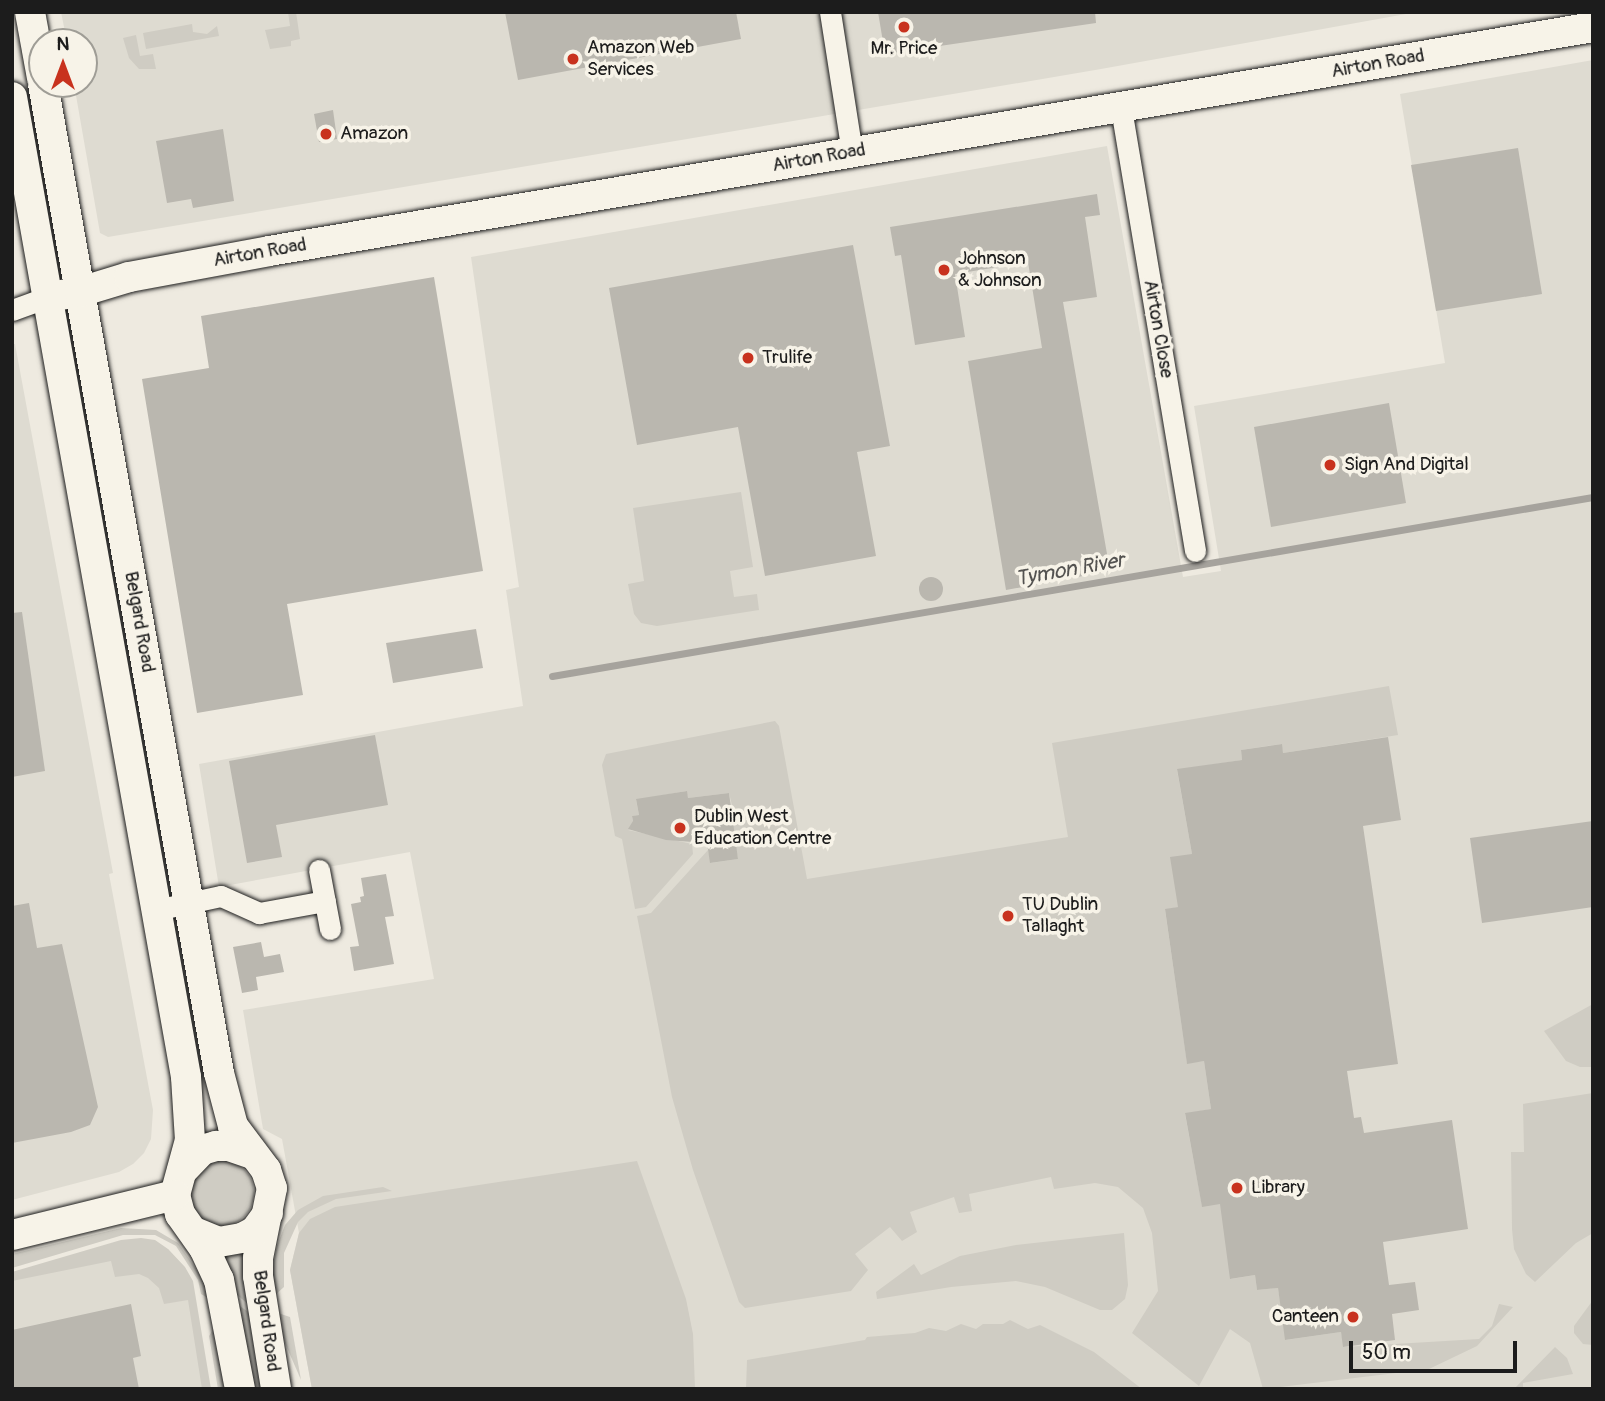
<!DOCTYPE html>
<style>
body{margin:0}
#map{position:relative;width:1605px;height:1401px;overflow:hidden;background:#eeeae0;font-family:Pangolin,sans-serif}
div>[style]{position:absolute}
.built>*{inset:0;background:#dedbd1}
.green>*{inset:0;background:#cfccc3}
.round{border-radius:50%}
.stream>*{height:7px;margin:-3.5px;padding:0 3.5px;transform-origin:3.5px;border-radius:3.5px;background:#a6a39d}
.building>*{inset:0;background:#bab7af}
.roads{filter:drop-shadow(0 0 2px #1c1c1c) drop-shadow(0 0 2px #1c1c1c)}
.street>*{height:21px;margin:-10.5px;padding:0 10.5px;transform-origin:10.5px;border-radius:10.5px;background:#f7f3e8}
.secondary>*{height:30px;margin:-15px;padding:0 15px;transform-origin:15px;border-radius:15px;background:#f7f3e8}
.dots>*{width:19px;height:19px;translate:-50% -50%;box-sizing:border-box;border:4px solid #f7f3e8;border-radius:50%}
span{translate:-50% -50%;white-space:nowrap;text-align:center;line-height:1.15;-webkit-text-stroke:7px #f7f3e8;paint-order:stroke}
.poi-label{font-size:19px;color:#1c1c1c}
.left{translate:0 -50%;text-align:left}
.right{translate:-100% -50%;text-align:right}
.street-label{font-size:19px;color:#1c1c1c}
.water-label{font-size:21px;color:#535250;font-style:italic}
.frame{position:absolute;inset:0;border:14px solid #1c1c1c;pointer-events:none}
.north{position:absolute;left:28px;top:28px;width:70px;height:70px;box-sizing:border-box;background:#f7f3e8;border:2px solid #9f9d96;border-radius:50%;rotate:0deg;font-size:19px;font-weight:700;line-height:28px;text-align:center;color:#1c1c1c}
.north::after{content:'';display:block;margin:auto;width:24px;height:32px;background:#c8321e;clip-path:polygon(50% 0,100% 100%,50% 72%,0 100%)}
.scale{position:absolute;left:1349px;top:1341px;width:168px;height:32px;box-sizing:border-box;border:4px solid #1c1c1c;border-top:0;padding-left:9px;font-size:21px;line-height:24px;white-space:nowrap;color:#1c1c1c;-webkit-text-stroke:5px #f7f3e8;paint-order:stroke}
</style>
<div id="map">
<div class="built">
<i style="clip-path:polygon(61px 12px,1417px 12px,1101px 69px,108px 237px,100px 233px,74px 84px,84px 84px,84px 42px,67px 42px)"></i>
<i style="clip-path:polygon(1593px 60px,1593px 1389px,1066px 1389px,1067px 1355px,870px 1389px,312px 1389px,290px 1270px,299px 1233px,282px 1139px,263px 1129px,243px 1010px,434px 979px,410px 852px,219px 887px,199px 764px,523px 706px,506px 590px,519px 587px,471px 257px,1107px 146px,1183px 577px,1221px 571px,1194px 406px,1445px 363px,1400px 94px)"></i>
<i style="clip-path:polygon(12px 344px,15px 344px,113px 873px,109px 874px,153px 1110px,151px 1139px,144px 1153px,133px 1164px,119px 1172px,12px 1200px)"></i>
<i style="clip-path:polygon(168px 1249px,184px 1267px,206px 1389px,12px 1389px,12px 1276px)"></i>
</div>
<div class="green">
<i style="clip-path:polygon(288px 12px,296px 12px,300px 39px,291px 41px,291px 46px,270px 49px,265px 30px,290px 26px)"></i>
<i style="clip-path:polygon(192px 24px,193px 32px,207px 34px,217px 26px,219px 36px,146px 49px,143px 33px)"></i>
<i style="clip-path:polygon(136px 35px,140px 56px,153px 54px,156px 69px,139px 69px,129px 58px,123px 38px)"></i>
<i style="clip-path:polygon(741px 492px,753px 567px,730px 571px,734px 597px,757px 594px,759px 610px,657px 626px,641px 623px,634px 614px,628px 584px,644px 581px,633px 508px)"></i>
<i style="clip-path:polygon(1389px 686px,1398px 735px,1283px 753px,1281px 744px,1241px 750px,1242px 760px,1177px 770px,1192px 854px,1178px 907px,1165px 910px,1187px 1063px,1204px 1061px,1211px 1109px,1185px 1114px,1202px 1206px,1246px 1200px,1231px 1279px,1255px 1275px,1257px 1290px,1278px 1288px,1286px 1340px,1341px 1332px,1344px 1347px,1479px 1339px,1492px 1326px,1499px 1304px,1513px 1307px,1477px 1346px,1429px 1369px,1263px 1389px,1250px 1343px,1230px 1329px,1199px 1386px,1132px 1333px,1158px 1291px,1152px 1233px,1143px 1208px,1118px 1187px,1095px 1183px,1054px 1189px,1051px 1177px,969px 1194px,972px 1211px,959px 1213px,954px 1197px,910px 1212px,917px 1232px,902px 1241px,890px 1227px,855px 1254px,868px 1270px,851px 1291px,745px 1308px,739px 1302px,693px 1170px,672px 1097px,637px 916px,651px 913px,708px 850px,711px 863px,738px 859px,731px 823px,743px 820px,742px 812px,734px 813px,729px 793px,688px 798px,686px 791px,636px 800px,639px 815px,632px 816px,634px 827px,628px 830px,692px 844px,693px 854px,646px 907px,635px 909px,622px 839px,615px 836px,602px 765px,606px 754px,775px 721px,779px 726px,807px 879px,1068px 837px,1052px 743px)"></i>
<i style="clip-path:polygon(1593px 1004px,1593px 1067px,1580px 1067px,1566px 1061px,1544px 1031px)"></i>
<i style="clip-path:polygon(1593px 1093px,1593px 1233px,1576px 1243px,1535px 1282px,1526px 1274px,1514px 1249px,1512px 1229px,1511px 1152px,1524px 1152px,1523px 1104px)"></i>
<i class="round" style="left:188px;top:1160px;width:66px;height:66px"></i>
<i style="clip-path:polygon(637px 1161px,686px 1299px,693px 1334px,695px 1389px,312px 1389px,290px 1270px,299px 1233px,310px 1219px,335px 1207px)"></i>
<i style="clip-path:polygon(383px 1187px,392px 1191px,336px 1199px,308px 1212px,298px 1222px,284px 1253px,284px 1287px,275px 1295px,272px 1272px,277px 1246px,285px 1225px,298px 1210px,323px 1196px)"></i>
<i style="clip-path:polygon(121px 1228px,156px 1230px,178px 1243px,203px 1279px,208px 1298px,201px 1294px,198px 1280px,176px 1246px,155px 1235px,123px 1235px,12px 1268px,12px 1254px)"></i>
<i style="clip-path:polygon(1124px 1233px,1128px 1285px,1125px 1299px,1112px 1310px,1100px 1310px,1045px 1287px,1016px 1281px,951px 1287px,877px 1299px,876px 1292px,914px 1264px,921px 1275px,960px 1256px,1016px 1245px)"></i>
<i style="clip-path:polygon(141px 1238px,155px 1240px,168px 1249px,185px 1267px,193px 1281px,211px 1389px,202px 1389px,188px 1300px,164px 1304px,159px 1288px,148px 1278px,139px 1274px,115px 1277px,111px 1261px,12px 1281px,12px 1272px,121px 1240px)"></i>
<i style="clip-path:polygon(249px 1249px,247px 1303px,237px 1295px,218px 1254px)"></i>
<i style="clip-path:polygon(1593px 1300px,1593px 1345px,1583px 1344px,1574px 1333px,1574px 1326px)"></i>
<i style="clip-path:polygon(240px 1306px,251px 1314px,264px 1389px,252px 1389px,238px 1307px)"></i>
<i style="clip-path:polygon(278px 1313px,290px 1317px,301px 1380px,282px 1336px)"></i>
<i style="clip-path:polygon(1010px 1320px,1028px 1329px,1040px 1325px,1094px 1352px,1142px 1389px,746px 1389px,747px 1360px,865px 1340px,867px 1337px,915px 1333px,929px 1328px,946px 1331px,961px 1324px,976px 1329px,983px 1324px,1003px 1324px)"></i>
<i style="clip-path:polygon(215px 1326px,224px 1389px,218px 1389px,209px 1336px)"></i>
<i style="clip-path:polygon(1555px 1347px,1567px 1358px,1573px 1374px,1523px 1383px,1523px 1389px,1514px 1389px)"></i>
</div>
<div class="stream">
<i style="left:552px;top:676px;width:1056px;rotate:-9.76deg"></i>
</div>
<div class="building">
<i style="clip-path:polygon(505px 12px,736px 12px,741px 39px,518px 80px)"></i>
<i style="clip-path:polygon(878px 12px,1095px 12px,1096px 23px,885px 54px)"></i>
<i style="clip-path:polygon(333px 110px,337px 139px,319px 142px,314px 114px)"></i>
<i style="clip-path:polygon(223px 129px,234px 201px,193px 208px,191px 199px,167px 203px,156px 141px)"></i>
<i style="clip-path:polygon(1518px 148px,1542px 294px,1436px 311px,1411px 165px)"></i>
<i style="clip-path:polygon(1097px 194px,1100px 215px,1085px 217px,1097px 297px,1063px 302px,1110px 571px,1006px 590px,968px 361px,1042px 348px,1028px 262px,955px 274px,965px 337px,915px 345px,901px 255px,895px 256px,890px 227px)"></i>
<i style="clip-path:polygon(853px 245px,890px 446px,857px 452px,876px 556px,765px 576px,738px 427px,637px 445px,609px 288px)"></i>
<i style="clip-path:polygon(434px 277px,483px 571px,287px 604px,303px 695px,197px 713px,142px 379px,209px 368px,201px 316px)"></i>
<i style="clip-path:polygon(1389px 403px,1406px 503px,1271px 527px,1254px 427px)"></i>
<i class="round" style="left:919px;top:577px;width:24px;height:24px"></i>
<i style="clip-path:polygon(22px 612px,45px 771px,12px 777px,12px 613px)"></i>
<i style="clip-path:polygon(476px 629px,483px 668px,393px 683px,386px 643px)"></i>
<i style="clip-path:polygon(375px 735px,388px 805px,276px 825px,282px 857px,247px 863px,229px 761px)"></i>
<i style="clip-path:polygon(1388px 737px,1401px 820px,1363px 826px,1398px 1064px,1347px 1071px,1354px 1118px,1361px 1117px,1364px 1133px,1452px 1120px,1468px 1229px,1383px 1242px,1389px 1285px,1415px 1282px,1419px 1310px,1392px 1314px,1395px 1340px,1343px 1347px,1341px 1332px,1285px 1340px,1278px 1288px,1257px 1290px,1255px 1275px,1230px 1279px,1220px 1204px,1202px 1207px,1185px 1113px,1211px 1109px,1204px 1061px,1187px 1064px,1165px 909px,1178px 907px,1170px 857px,1192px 854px,1177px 769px,1242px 760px,1241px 750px,1282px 744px,1283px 753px)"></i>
<i style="clip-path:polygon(687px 791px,688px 798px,729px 793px,738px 859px,710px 863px,707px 843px,666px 840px,628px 829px,633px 821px,632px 816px,639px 815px,636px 799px)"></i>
<i style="clip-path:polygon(1593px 821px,1593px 907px,1482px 923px,1470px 838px)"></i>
<i style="clip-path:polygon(386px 874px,394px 916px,385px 917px,394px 964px,354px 971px,350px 947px,359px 946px,351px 904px,361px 902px,360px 897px,364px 896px,361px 878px)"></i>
<i style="clip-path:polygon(29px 903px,37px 948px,62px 944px,98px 1107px,90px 1125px,71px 1132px,12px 1143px,12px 906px)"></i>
<i style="clip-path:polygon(261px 942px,264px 957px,280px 954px,284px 972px,256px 977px,258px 990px,242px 993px,233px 947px)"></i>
<i style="clip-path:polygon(131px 1304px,141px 1356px,133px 1358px,139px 1389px,12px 1389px,12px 1330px)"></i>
</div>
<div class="roads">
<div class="street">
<i style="left:830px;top:12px;width:143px;rotate:81.1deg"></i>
<i style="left:1121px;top:108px;width:449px;rotate:80.5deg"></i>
<i style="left:12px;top:310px;width:38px;rotate:-20deg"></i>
<i style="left:319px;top:870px;width:60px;rotate:79.4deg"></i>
<i style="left:156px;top:910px;width:66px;rotate:-12.2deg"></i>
<i style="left:221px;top:896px;width:42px;rotate:24.1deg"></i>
<i style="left:259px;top:913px;width:67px;rotate:-10.3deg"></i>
</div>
<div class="secondary">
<i style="left:30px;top:12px;width:67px;rotate:79.7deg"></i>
<i style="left:43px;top:84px;width:1005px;rotate:79.91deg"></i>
<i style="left:219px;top:1073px;width:55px;rotate:75.2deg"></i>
<i style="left:233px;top:1126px;width:55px;rotate:53.1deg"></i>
<i style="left:266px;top:1170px;width:19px;rotate:72deg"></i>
<i style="left:272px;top:1188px;width:71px;rotate:101.3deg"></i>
<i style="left:258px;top:1258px;width:18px;rotate:90deg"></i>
<i style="left:258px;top:1276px;width:114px;rotate:80.9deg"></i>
<i style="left:12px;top:97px;width:995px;rotate:79.93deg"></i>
<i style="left:186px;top:1077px;width:63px;rotate:86.4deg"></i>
<i style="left:190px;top:1140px;width:57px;rotate:105.3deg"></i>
<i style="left:175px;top:1195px;width:20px;rotate:75deg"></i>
<i style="left:180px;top:1214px;width:42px;rotate:54.8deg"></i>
<i style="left:204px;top:1248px;width:35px;rotate:65deg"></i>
<i style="left:219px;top:1280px;width:111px;rotate:79.1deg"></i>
<i style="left:48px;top:297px;width:32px;rotate:-9deg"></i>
<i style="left:80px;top:292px;width:51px;rotate:-17deg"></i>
<i style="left:129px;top:277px;width:142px;rotate:-10.5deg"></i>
<i style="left:269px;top:251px;width:1343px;rotate:-9.6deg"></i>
<i style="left:182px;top:1171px;width:29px;rotate:-46deg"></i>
<i style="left:202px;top:1150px;width:15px;rotate:-16deg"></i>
<i style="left:216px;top:1146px;width:13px"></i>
<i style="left:229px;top:1146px;width:24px;rotate:19deg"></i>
<i style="left:194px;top:1232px;width:27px;rotate:22deg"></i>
<i style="left:219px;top:1242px;width:23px;rotate:-10deg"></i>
<i style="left:242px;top:1238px;width:15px;rotate:-28deg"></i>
<i style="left:255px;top:1231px;width:22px;rotate:-54deg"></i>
<i style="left:12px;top:1235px;width:168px;rotate:-13.8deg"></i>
</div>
</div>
<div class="dots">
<i style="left:904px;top:27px;background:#c8321e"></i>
<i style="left:573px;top:59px;background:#c8321e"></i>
<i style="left:326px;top:134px;background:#c8321e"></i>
<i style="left:944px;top:270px;background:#c8321e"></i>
<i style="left:748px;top:358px;background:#c8321e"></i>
<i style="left:1330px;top:465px;background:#c8321e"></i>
<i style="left:680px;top:828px;background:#c8321e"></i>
<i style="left:1008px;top:916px;background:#c8321e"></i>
<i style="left:1237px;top:1188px;background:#c8321e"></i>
<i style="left:1353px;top:1317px;background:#c8321e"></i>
</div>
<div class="poi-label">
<span class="left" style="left:587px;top:59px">Amazon Web<br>Services</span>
<span style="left:904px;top:49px">Mr. Price</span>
<span class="left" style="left:340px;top:134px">Amazon</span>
<span class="left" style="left:958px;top:270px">Johnson<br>&amp; Johnson</span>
<span class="left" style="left:762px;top:358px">Trulife</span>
<span class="left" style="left:1344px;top:465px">Sign And Digital</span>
<span class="left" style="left:694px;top:828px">Dublin West<br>Education Centre</span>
<span class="left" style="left:1022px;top:916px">TU Dublin<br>Tallaght</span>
<span class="left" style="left:1251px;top:1188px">Library</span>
<span class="right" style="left:1339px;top:1317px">Canteen</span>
</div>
<div class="street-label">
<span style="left:1378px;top:64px;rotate:-10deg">Airton Road</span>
<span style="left:819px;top:158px;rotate:-10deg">Airton Road</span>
<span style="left:260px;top:253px;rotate:-10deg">Airton Road</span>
<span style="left:1158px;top:329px;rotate:80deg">Airton Close</span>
<span style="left:139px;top:622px;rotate:80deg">Belgard Road</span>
<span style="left:266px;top:1321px;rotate:82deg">Belgard Road</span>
</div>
<div class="water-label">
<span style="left:1070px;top:570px;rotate:-10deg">Tymon River</span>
</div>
<div class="frame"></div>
<div class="north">N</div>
<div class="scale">50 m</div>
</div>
